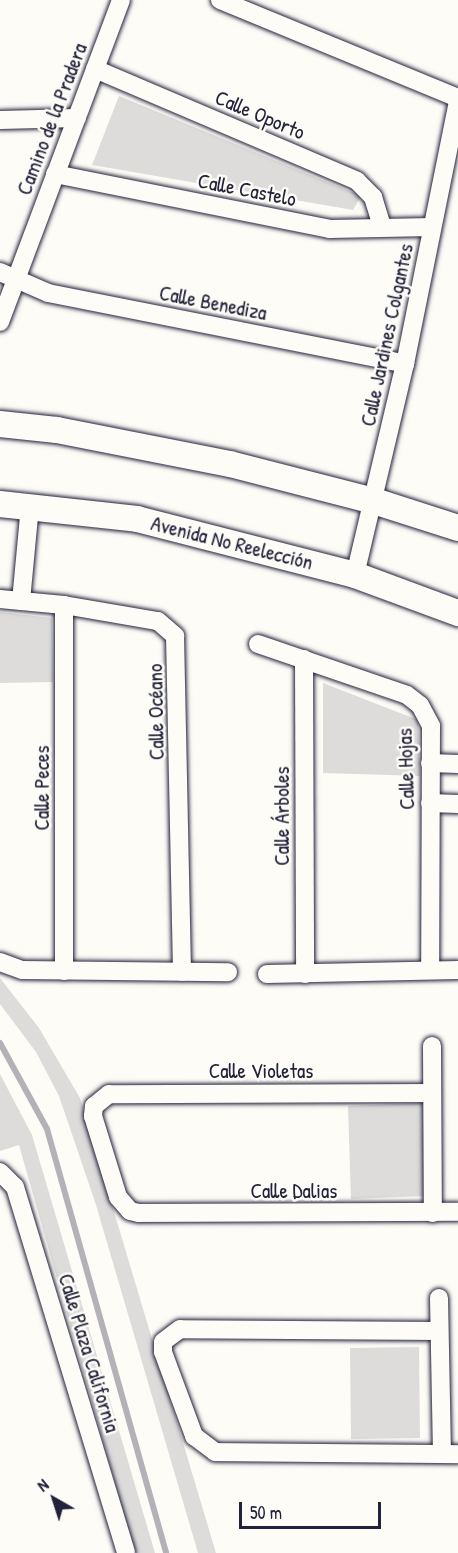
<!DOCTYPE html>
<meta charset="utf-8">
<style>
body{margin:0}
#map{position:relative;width:458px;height:1553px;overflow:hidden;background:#fdfcf7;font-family:"Patrick Hand",sans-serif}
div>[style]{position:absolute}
.green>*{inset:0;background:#dddcdb}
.stream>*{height:6px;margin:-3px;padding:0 3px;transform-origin:3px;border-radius:3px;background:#b2b2b7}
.roads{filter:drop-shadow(0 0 2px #22223b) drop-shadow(0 0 2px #22223b)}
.street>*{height:18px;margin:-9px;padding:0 9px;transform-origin:9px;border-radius:9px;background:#fdfcf7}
.secondary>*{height:26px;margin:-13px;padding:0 13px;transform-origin:13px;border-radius:13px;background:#fdfcf7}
span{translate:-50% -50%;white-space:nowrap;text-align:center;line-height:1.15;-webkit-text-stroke:5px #fdfcf7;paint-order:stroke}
.street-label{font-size:21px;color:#22223b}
.north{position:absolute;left:24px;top:1469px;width:60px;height:60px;-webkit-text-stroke:4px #fdfcf7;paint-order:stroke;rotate:321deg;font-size:16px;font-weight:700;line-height:24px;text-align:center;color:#22223b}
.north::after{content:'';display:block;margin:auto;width:21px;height:27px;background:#22223b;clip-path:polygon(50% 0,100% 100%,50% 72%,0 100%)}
.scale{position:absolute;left:239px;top:1502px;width:142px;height:27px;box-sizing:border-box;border:3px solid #22223b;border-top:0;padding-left:8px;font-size:18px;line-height:21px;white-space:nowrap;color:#22223b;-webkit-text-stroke:4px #fdfcf7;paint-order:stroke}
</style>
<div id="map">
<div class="green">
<i style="clip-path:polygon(119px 96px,361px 196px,353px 210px,92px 165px)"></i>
<i style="clip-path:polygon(0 612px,52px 618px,53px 682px,0 683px)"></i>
<i style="clip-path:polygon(323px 683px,418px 720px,420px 776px,323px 773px)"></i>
<i style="clip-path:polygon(0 978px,39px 1028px,80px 1098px,216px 1553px,198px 1553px,96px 1205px,59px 1096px,36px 1052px,0 1004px)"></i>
<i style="clip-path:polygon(0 1074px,32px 1135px,155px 1553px,135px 1553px,19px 1145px,0 1151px)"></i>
<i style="clip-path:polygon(423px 1103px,426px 1196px,351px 1199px,348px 1106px)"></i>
<i style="clip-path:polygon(419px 1347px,420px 1438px,351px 1439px,350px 1348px)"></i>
</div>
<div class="stream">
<i style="left:0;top:1043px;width:98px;rotate:61.3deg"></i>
<i style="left:47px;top:1129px;width:440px;rotate:74.3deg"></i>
</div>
<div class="roads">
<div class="street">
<i style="left:220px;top:0;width:257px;rotate:22.4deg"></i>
<i style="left:95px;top:69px;width:285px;rotate:23.1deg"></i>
<i style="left:357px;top:181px;width:23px;rotate:45deg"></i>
<i style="left:373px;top:197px;width:31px;rotate:73deg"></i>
<i style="left:0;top:120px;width:77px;rotate:-1.5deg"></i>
<i style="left:55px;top:174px;width:280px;rotate:11.3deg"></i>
<i style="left:330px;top:229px;width:102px;rotate:-1.1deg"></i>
<i style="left:0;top:272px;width:52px;rotate:23.6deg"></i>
<i style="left:48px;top:293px;width:364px;rotate:11.2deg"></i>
<i style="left:0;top:322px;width:344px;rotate:-69.4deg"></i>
<i style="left:355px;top:575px;width:217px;rotate:-76.7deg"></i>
<i style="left:405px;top:364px;width:267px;rotate:-78.6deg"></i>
<i style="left:0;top:599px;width:64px;rotate:5.4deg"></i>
<i style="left:64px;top:605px;width:95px;rotate:9.7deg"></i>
<i style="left:158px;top:621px;width:23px;rotate:41deg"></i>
<i style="left:175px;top:636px;width:336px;rotate:88.8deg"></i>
<i style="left:21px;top:601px;width:95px;rotate:-84.6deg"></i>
<i style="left:64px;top:605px;width:366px;rotate:90deg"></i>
<i style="left:258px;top:644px;width:157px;rotate:18.9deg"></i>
<i style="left:407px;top:695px;width:16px;rotate:38deg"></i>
<i style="left:420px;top:705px;width:24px;rotate:62deg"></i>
<i style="left:431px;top:726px;width:244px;rotate:90.2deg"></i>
<i style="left:304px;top:659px;width:315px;rotate:89.8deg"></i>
<i style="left:430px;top:763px;width:28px;rotate:2deg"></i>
<i style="left:430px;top:803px;width:28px;rotate:2deg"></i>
<i style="left:0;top:962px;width:23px;rotate:20deg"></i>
<i style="left:22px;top:970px;width:206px;rotate:0.6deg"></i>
<i style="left:267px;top:974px;width:191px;rotate:-1.2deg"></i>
<i style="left:432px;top:1046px;width:167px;rotate:89.7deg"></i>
<i style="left:432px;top:1093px;width:323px;rotate:179.8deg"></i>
<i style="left:109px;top:1094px;width:19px;rotate:141deg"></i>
<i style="left:94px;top:1106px;width:10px;rotate:96deg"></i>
<i style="left:93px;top:1116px;width:85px;rotate:72.8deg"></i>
<i style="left:118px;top:1197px;width:18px;rotate:49deg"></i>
<i style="left:130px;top:1211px;width:9px;rotate:13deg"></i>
<i style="left:139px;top:1213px;width:319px;rotate:-0.2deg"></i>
<i style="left:0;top:1172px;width:21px;rotate:45deg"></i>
<i style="left:15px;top:1187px;width:382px;rotate:73.1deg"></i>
<i style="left:439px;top:1298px;width:156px;rotate:88.9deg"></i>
<i style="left:439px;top:1331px;width:259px;rotate:-179.6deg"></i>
<i style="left:180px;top:1329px;width:21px;rotate:143deg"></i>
<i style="left:163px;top:1342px;width:10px;rotate:90deg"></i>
<i style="left:163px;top:1352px;width:90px;rotate:69.7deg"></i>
<i style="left:194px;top:1436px;width:26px;rotate:37deg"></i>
<i style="left:215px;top:1452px;width:243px;rotate:0.5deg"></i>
</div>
<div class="secondary">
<i style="left:0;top:424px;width:57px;rotate:6deg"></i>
<i style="left:57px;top:430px;width:176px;rotate:11.1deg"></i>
<i style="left:230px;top:464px;width:149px;rotate:14.4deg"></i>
<i style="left:374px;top:501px;width:88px;rotate:17.8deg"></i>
<i style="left:0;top:504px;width:138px;rotate:6.2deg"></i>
<i style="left:137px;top:519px;width:225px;rotate:14.4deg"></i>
<i style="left:355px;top:575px;width:110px;rotate:20.3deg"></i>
</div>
</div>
<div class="street-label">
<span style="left:260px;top:115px;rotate:23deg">Calle Oporto</span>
<span style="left:52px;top:119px;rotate:-69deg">Camino de la Pradera</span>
<span style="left:247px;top:190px;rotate:11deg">Calle Castelo</span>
<span style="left:213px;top:303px;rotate:11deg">Calle Benediza</span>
<span style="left:387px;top:335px;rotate:-78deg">Calle Jardines Colgantes</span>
<span style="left:232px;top:543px;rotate:14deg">Avenida No Reelección</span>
<span style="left:156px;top:712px;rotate:-91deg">Calle Océano</span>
<span style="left:406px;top:769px;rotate:-92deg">Calle Hojas</span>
<span style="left:42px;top:788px;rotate:-90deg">Calle Peces</span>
<span style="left:282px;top:816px;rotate:-90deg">Calle Árboles</span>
<span style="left:261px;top:1071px">Calle Violetas</span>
<span style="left:294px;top:1191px">Calle Dalias</span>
<span style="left:89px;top:1353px;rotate:73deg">Calle Plaza California</span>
</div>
<div class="north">N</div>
<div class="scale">50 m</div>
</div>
